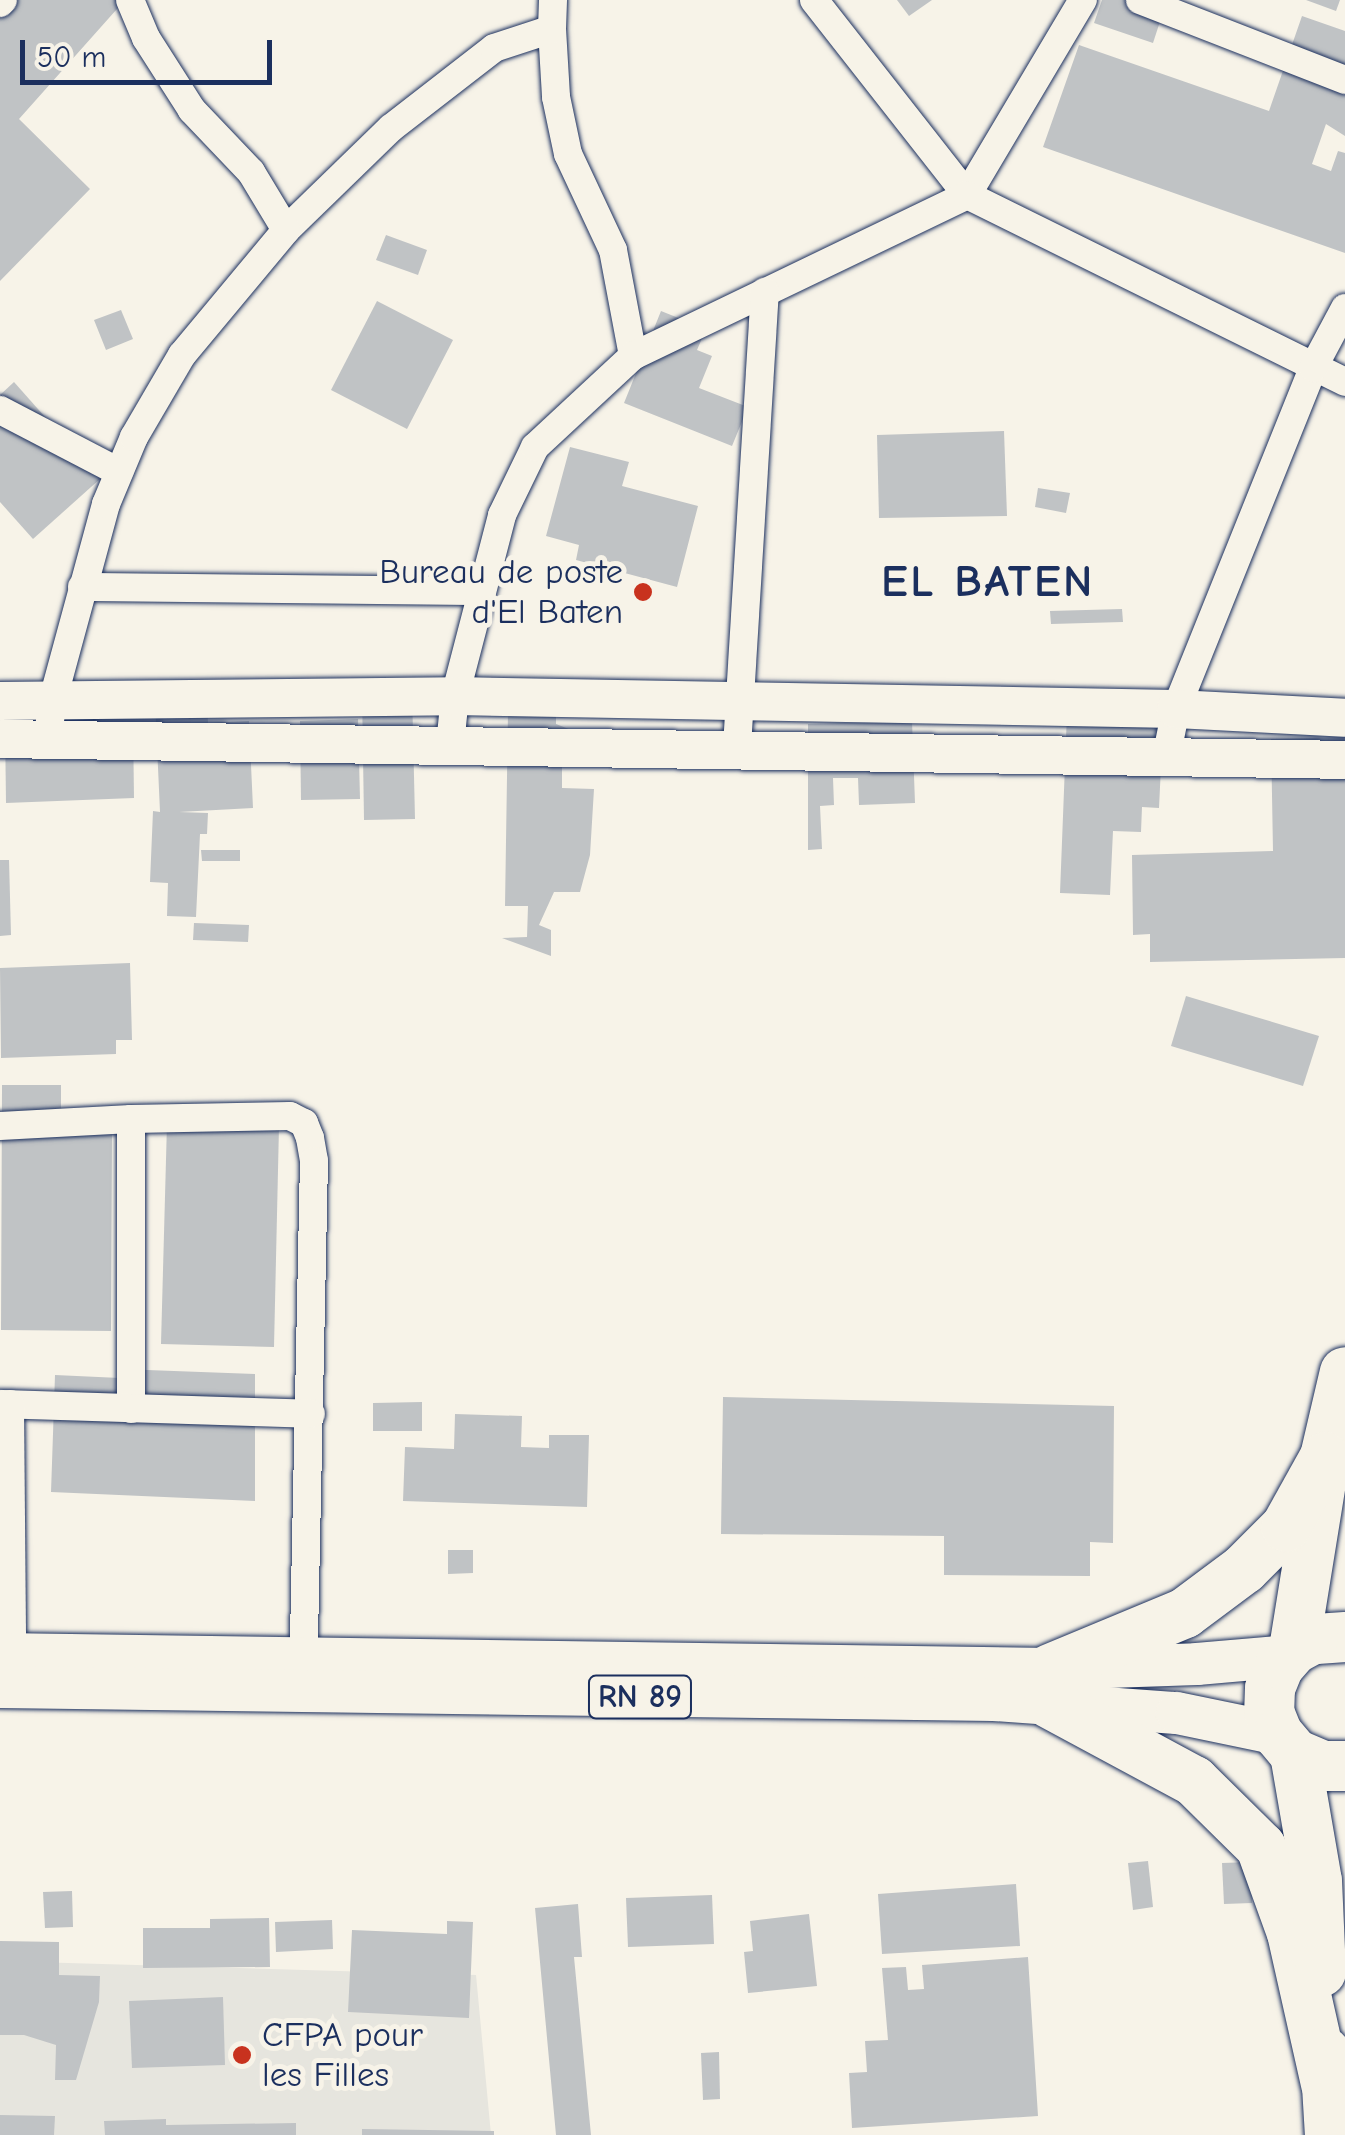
<!DOCTYPE html>
<style>
body{margin:0}
#map{position:relative;width:1345px;height:2135px;overflow:hidden;background:#f7f3e8;font-family:"Comic Neue",sans-serif}
div>[style]{position:absolute}
.built>*{inset:0;background:#e6e5de}
.building>*{inset:0;background:#c0c3c5}
.roads{filter:drop-shadow(0 0 2px #1b2f5e) drop-shadow(0 0 2px #1b2f5e)}
.street>*{height:28px;margin:-14px;padding:0 14px;transform-origin:14px;border-radius:14px;background:#f7f3e8}
.secondary>*{height:38px;margin:-19px;padding:0 19px;transform-origin:19px;border-radius:19px;background:#f7f3e8}
.primary>*{height:42px;margin:-21px;padding:0 21px;transform-origin:21px;border-radius:21px;background:#f7f3e8}
.highway>*{height:50px;margin:-25px;padding:0 25px;transform-origin:25px;border-radius:25px;background:#f7f3e8}
.dots>*{width:28px;height:28px;translate:-50% -50%;box-sizing:border-box;border:5px solid #f7f3e8;border-radius:50%}
span{translate:-50% -50%;white-space:nowrap;text-align:center;line-height:1.15;-webkit-text-stroke:10px #f7f3e8;paint-order:stroke}
.shield-label span{padding:2px 8px;background:#f7f3e8;border:2px solid;border-radius:8px;-webkit-text-stroke-width:0}
.shield-label{font-size:32px;color:#1b2f5e;font-weight:700}
.poi-label{font-size:35px;color:#1b2f5e}
.right{translate:-100% -50%;text-align:right}
.left{translate:0 -50%;text-align:left}
.district-label{font-size:45px;color:#1b2f5e;font-weight:700;letter-spacing:2.5px}
.scale{position:absolute;left:20px;top:40px;width:252px;height:45px;box-sizing:border-box;border:5px solid #1b2f5e;border-top:0;padding-left:12px;font-size:30px;line-height:35px;white-space:nowrap;color:#1b2f5e;-webkit-text-stroke:8px #f7f3e8;paint-order:stroke}
</style>
<div id="map">
<div class="built">
<i style="clip-path:polygon(0 1961px,476px 1975px,491px 2135px,0 2135px)"></i>
</div>
<div class="building">
<i style="clip-path:polygon(0 0,125px 0,19px 119px,90px 189px,0 281px)"></i>
<i style="clip-path:polygon(897px 0,932px 0,909px 16px)"></i>
<i style="clip-path:polygon(1102px 0,1167px 0,1153px 43px,1094px 23px)"></i>
<i style="clip-path:polygon(1306px 0,1340px 0,1336px 11px)"></i>
<i style="clip-path:polygon(1302px 16px,1345px 31px,1345px 136px,1326px 124px,1312px 164px,1331px 171px,1338px 151px,1345px 153px,1345px 253px,1043px 147px,1079px 45px,1269px 111px)"></i>
<i style="clip-path:polygon(386px 235px,427px 250px,418px 275px,376px 260px)"></i>
<i style="clip-path:polygon(377px 301px,453px 340px,407px 429px,331px 390px)"></i>
<i style="clip-path:polygon(121px 310px,133px 339px,106px 350px,94px 320px)"></i>
<i style="clip-path:polygon(661px 311px,706px 329px,697px 350px,712px 356px,699px 388px,748px 407px,732px 446px,624px 403px)"></i>
<i style="clip-path:polygon(14px 382px,100px 479px,33px 539px,0 502px,0 395px)"></i>
<i style="clip-path:polygon(1004px 431px,1007px 516px,879px 518px,877px 435px)"></i>
<i style="clip-path:polygon(570px 447px,629px 462px,622px 486px,698px 506px,677px 587px,576px 560px,579px 545px,546px 536px)"></i>
<i style="clip-path:polygon(1038px 488px,1070px 493px,1066px 513px,1035px 507px)"></i>
<i style="clip-path:polygon(1122px 609px,1123px 622px,1051px 624px,1050px 611px)"></i>
<i style="clip-path:polygon(412px 691px,415px 819px,364px 820px,362px 692px)"></i>
<i style="clip-path:polygon(207px 699px,208px 723px,249px 721px,253px 808px,179px 812px,208px 813px,207px 834px,200px 834px,196px 917px,167px 916px,168px 883px,150px 882px,153px 811px,160px 812px,155px 701px)"></i>
<i style="clip-path:polygon(508px 712px,556px 712px,556px 724px,589px 737px,562px 761px,562px 788px,594px 789px,590px 855px,580px 892px,554px 892px,539px 925px,551px 930px,551px 956px,502px 938px,527px 937px,528px 906px,505px 906px)"></i>
<i style="clip-path:polygon(1067px 713px,1163px 725px,1159px 808px,1142px 807px,1141px 832px,1113px 831px,1110px 895px,1060px 893px)"></i>
<i style="clip-path:polygon(358px 719px,360px 799px,301px 800px,300px 721px)"></i>
<i style="clip-path:polygon(912px 721px,915px 803px,859px 805px,858px 778px,833px 778px,834px 805px,820px 806px,822px 849px,808px 850px,808px 724px)"></i>
<i style="clip-path:polygon(133px 723px,134px 798px,6px 803px,5px 724px)"></i>
<i style="clip-path:polygon(1345px 737px,1345px 958px,1150px 962px,1150px 934px,1133px 935px,1132px 855px,1273px 851px,1271px 739px)"></i>
<i style="clip-path:polygon(201px 850px,240px 850px,240px 861px,202px 861px)"></i>
<i style="clip-path:polygon(0 860px,9px 860px,11px 935px,0 936px)"></i>
<i style="clip-path:polygon(194px 923px,249px 925px,248px 942px,193px 940px)"></i>
<i style="clip-path:polygon(130px 963px,132px 1040px,116px 1040px,116px 1054px,1px 1058px,0 968px)"></i>
<i style="clip-path:polygon(1186px 996px,1319px 1036px,1303px 1086px,1171px 1046px)"></i>
<i style="clip-path:polygon(2px 1085px,61px 1085px,61px 1125px,112px 1126px,111px 1331px,1px 1330px)"></i>
<i style="clip-path:polygon(167px 1123px,279px 1126px,274px 1347px,161px 1344px)"></i>
<i style="clip-path:polygon(120px 1369px,255px 1374px,255px 1501px,51px 1492px,55px 1375px,120px 1378px)"></i>
<i style="clip-path:polygon(723px 1397px,1114px 1406px,1113px 1543px,1090px 1542px,1090px 1576px,944px 1575px,944px 1536px,721px 1534px)"></i>
<i style="clip-path:polygon(422px 1402px,422px 1431px,373px 1431px,373px 1403px)"></i>
<i style="clip-path:polygon(455px 1414px,522px 1416px,521px 1447px,549px 1448px,549px 1435px,589px 1435px,587px 1507px,403px 1501px,405px 1447px,454px 1449px)"></i>
<i style="clip-path:polygon(448px 1550px,473px 1550px,473px 1573px,448px 1574px)"></i>
<i style="clip-path:polygon(1148px 1861px,1153px 1907px,1133px 1910px,1128px 1863px)"></i>
<i style="clip-path:polygon(1251px 1862px,1252px 1903px,1224px 1904px,1222px 1863px)"></i>
<i style="clip-path:polygon(1016px 1884px,1020px 1946px,882px 1954px,878px 1894px)"></i>
<i style="clip-path:polygon(72px 1891px,73px 1927px,45px 1928px,43px 1892px)"></i>
<i style="clip-path:polygon(712px 1895px,714px 1944px,628px 1947px,626px 1898px)"></i>
<i style="clip-path:polygon(578px 1904px,582px 1957px,574px 1957px,591px 2135px,556px 2135px,535px 1908px)"></i>
<i style="clip-path:polygon(809px 1914px,817px 1986px,748px 1993px,744px 1952px,753px 1951px,750px 1921px)"></i>
<i style="clip-path:polygon(269px 1918px,270px 1967px,143px 1968px,143px 1928px,210px 1928px,210px 1919px)"></i>
<i style="clip-path:polygon(332px 1920px,333px 1949px,276px 1952px,275px 1922px)"></i>
<i style="clip-path:polygon(447px 1921px,473px 1922px,469px 2018px,348px 2012px,352px 1930px,447px 1934px)"></i>
<i style="clip-path:polygon(0 1941px,59px 1942px,59px 1975px,100px 1976px,99px 2002px,76px 2080px,55px 2080px,56px 2045px,24px 2035px,0 2035px)"></i>
<i style="clip-path:polygon(1028px 1957px,1038px 2116px,852px 2128px,849px 2073px,867px 2072px,865px 2041px,888px 2040px,882px 1968px,906px 1967px,908px 1990px,924px 1989px,922px 1965px)"></i>
<i style="clip-path:polygon(223px 1997px,225px 2065px,132px 2068px,129px 2001px)"></i>
<i style="clip-path:polygon(719px 2052px,720px 2099px,703px 2100px,701px 2053px)"></i>
<i style="clip-path:polygon(0 2115px,55px 2116px,54px 2135px,0 2135px)"></i>
<i style="clip-path:polygon(166px 2119px,166px 2125px,296px 2123px,296px 2135px,105px 2135px,104px 2121px)"></i>
<i style="clip-path:polygon(362px 2129px,494px 2131px,494px 2135px,362px 2135px)"></i>
</div>
<div class="roads">
<div class="street">
<i style="left:814px;top:0;width:248px;rotate:51.9deg"></i>
<i style="left:967px;top:195px;width:227px;rotate:-59.3deg"></i>
<i style="left:1140px;top:0;width:220px;rotate:21.3deg"></i>
<i style="left:0;top:3px;width:4px;rotate:-45deg"></i>
<i style="left:552px;top:29px;width:68px;rotate:86.6deg"></i>
<i style="left:556px;top:97px;width:58px;rotate:78.1deg"></i>
<i style="left:568px;top:154px;width:106px;rotate:64.9deg"></i>
<i style="left:613px;top:250px;width:108px;rotate:79.3deg"></i>
<i style="left:286px;top:230px;width:146px;rotate:-44.2deg"></i>
<i style="left:391px;top:128px;width:130px;rotate:-37.8deg"></i>
<i style="left:494px;top:48px;width:61px;rotate:-18.1deg"></i>
<i style="left:552px;top:29px;width:29px;rotate:-88deg"></i>
<i style="left:0;top:410px;width:134px;rotate:27.5deg"></i>
<i style="left:82px;top:587px;width:400px;rotate:0.6deg"></i>
<i style="left:48px;top:737px;width:38px;rotate:-83deg"></i>
<i style="left:53px;top:699px;width:202px;rotate:-74.8deg"></i>
<i style="left:106px;top:504px;width:73px;rotate:-67.3deg"></i>
<i style="left:134px;top:437px;width:95px;rotate:-59.7deg"></i>
<i style="left:182px;top:355px;width:163px;rotate:-50.2deg"></i>
<i style="left:286px;top:230px;width:68px;rotate:-121.1deg"></i>
<i style="left:251px;top:172px;width:86px;rotate:-133.6deg"></i>
<i style="left:192px;top:110px;width:85px;rotate:-122.6deg"></i>
<i style="left:146px;top:38px;width:41px;rotate:-112.8deg"></i>
<i style="left:450px;top:745px;width:49px;rotate:-84.2deg"></i>
<i style="left:455px;top:696px;width:187px;rotate:-75.4deg"></i>
<i style="left:502px;top:515px;width:76px;rotate:-64.1deg"></i>
<i style="left:535px;top:447px;width:134px;rotate:-42.9deg"></i>
<i style="left:633px;top:356px;width:371px;rotate:-25.7deg"></i>
<i style="left:967px;top:195px;width:422px;rotate:26.3deg"></i>
<i style="left:737px;top:747px;width:456px;rotate:-86.5deg"></i>
<i style="left:1166px;top:758px;width:50px;rotate:-78.5deg"></i>
<i style="left:1176px;top:709px;width:367px;rotate:-68.1deg"></i>
<i style="left:1313px;top:368px;width:68px;rotate:-61.9deg"></i>
<i style="left:131px;top:1119px;width:159px;rotate:-1.1deg"></i>
<i style="left:290px;top:1116px;width:16px;rotate:27deg"></i>
<i style="left:304px;top:1123px;width:16px;rotate:68deg"></i>
<i style="left:310px;top:1138px;width:23px;rotate:80deg"></i>
<i style="left:314px;top:1161px;width:494px;rotate:91.2deg"></i>
<i style="left:0;top:1126px;width:131px;rotate:-3.1deg"></i>
<i style="left:131px;top:1119px;width:290px;rotate:90deg"></i>
<i style="left:0;top:1404px;width:311px;rotate:1.8deg"></i>
<i style="left:10px;top:1404px;width:250px;rotate:89.5deg"></i>
</div>
<div class="secondary">
<i style="left:0;top:701px;width:455px;rotate:-0.6deg"></i>
<i style="left:455px;top:696px;width:721px;rotate:1.03deg"></i>
<i style="left:1176px;top:709px;width:169px;rotate:3deg"></i>
<i style="left:0;top:739px;width:1345px;rotate:0.89deg"></i>
</div>
<div class="primary">
<i style="left:0;top:1654px;width:1050px;rotate:0.82deg"></i>
<i style="left:1050px;top:1669px;width:147px;rotate:-1.9deg"></i>
<i style="left:1197px;top:1664px;width:91px;rotate:-5deg"></i>
<i style="left:0;top:1687px;width:994px;rotate:0.75deg"></i>
<i style="left:994px;top:1700px;width:183px;rotate:4.1deg"></i>
<i style="left:1177px;top:1713px;width:103px;rotate:11.7deg"></i>
</div>
<div class="highway">
<i style="left:1345px;top:1637px;width:32px;rotate:176deg"></i>
<i style="left:1313px;top:1639px;width:21px;rotate:152deg"></i>
<i style="left:1294px;top:1649px;width:23px;rotate:131deg"></i>
<i style="left:1279px;top:1666px;width:24px;rotate:112deg"></i>
<i style="left:1270px;top:1688px;width:24px;rotate:92deg"></i>
<i style="left:1269px;top:1712px;width:24px;rotate:68deg"></i>
<i style="left:1278px;top:1734px;width:26px;rotate:50deg"></i>
<i style="left:1295px;top:1754px;width:30px;rotate:23deg"></i>
<i style="left:1323px;top:1766px;width:22px"></i>
<i style="left:1294px;top:1649px;width:194px;rotate:-80.8deg"></i>
<i style="left:1325px;top:1457px;width:87px;rotate:-76.8deg"></i>
<i style="left:1050px;top:1669px;width:146px;rotate:-22.5deg"></i>
<i style="left:1185px;top:1613px;width:74px;rotate:-36.7deg"></i>
<i style="left:1244px;top:1569px;width:59px;rotate:-45deg"></i>
<i style="left:1286px;top:1527px;width:80px;rotate:-60.9deg"></i>
<i style="left:1049px;top:1703px;width:165px;rotate:28.3deg"></i>
<i style="left:1194px;top:1781px;width:94px;rotate:44.6deg"></i>
<i style="left:1261px;top:1847px;width:91px;rotate:70.2deg"></i>
<i style="left:1292px;top:1933px;width:155px;rotate:77.3deg"></i>
<i style="left:1295px;top:1754px;width:129px;rotate:80.2deg"></i>
<i style="left:1317px;top:1881px;width:91px;rotate:87.5deg"></i>
<i style="left:1325px;top:2052px;width:83px;rotate:86.6deg"></i>
</div>
</div>
<div class="dots">
<i style="left:643px;top:592px;background:#c8321e"></i>
<i style="left:242px;top:2055px;background:#c8321e"></i>
</div>
<div class="shield-label">
<span style="left:640px;top:1697px">RN 89</span>
</div>
<div class="poi-label">
<span class="right" style="left:623px;top:592px">Bureau de poste<br>d'El Baten</span>
<span class="left" style="left:262px;top:2055px">CFPA pour<br>les Filles</span>
</div>
<div class="district-label">
<span style="left:988px;top:582px">EL BATEN</span>
</div>
<div class="scale">50 m</div>
</div>
